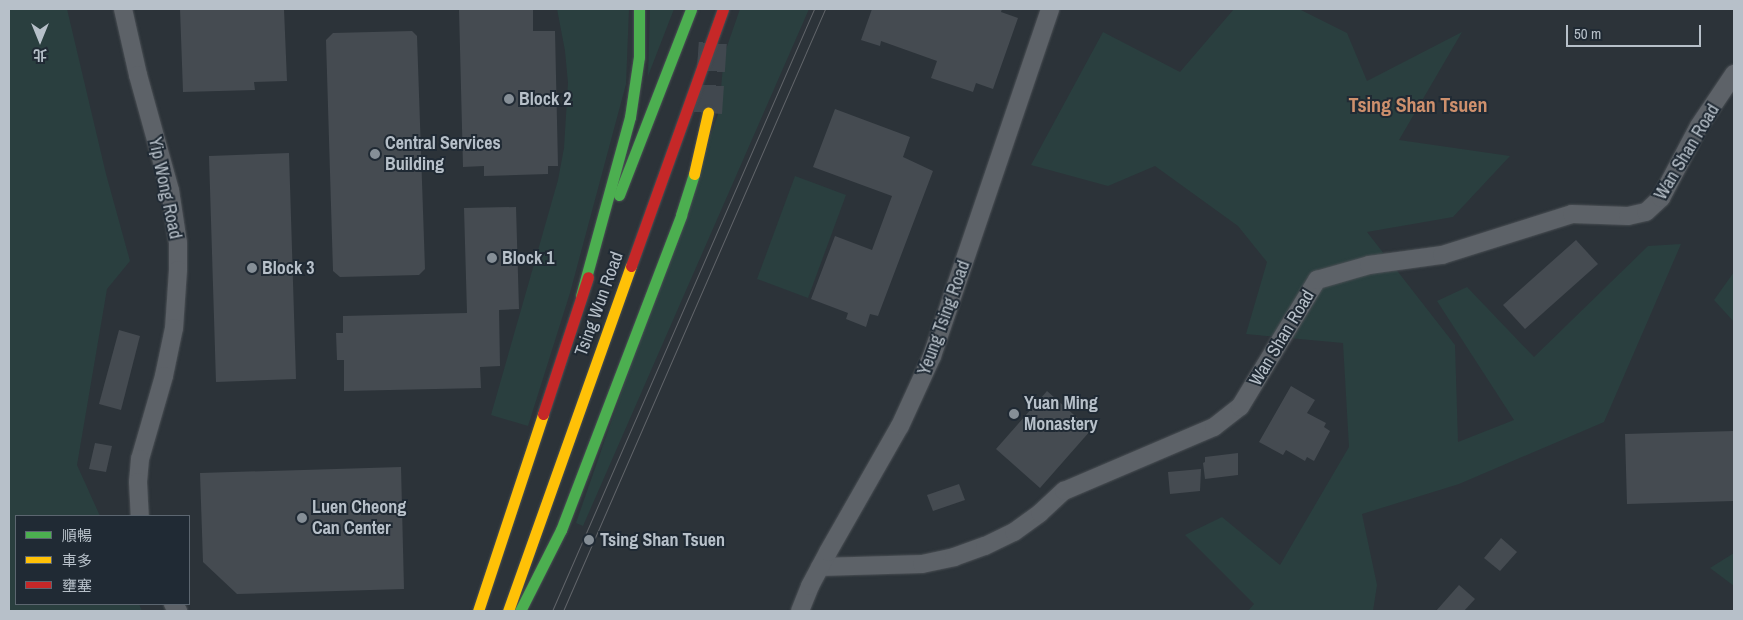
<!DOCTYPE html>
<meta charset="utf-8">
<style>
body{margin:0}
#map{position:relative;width:1743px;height:620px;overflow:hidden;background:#2c3339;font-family:"Archivo Narrow","Noto Sans TC",sans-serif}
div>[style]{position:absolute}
.green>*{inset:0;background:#2a3f3f}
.building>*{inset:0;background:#454b51}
.primary-tunnel>*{height:28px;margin-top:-14px;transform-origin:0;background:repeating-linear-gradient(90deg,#41484f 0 28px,transparent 0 42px)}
.roads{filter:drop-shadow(0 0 1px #4a4f54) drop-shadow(0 0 1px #4a4f54)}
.street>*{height:18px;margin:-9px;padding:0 9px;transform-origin:9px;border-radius:9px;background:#5d6268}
.fast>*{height:11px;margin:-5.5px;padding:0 5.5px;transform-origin:5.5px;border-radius:5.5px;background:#4caf50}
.slow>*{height:11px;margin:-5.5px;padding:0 5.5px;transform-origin:5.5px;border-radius:5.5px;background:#ffc107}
.jam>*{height:11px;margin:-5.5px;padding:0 5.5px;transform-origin:5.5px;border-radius:5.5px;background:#c62828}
.tram>*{height:1px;margin:-0.5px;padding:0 0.5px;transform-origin:0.5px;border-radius:0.5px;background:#61656a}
.dots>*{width:14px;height:14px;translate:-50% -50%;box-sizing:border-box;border:2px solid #202a34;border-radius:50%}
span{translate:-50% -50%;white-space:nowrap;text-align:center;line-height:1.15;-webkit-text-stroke:4px #202a34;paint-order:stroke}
.poi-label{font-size:18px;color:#b7c0c9;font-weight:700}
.left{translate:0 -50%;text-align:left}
.street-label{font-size:18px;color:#b7c0c9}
.quarter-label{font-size:20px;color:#ce906d;font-weight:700}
.frame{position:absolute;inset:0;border:10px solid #b7c0c9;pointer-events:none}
.legend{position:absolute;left:15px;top:515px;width:175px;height:90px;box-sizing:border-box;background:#202a34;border:1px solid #5c6670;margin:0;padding:6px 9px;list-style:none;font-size:15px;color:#b7c0c9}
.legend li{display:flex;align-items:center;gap:10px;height:25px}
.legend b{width:25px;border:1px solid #5c6670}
.north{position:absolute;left:15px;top:15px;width:50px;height:50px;-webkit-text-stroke:4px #202a34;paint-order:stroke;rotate:180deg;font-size:14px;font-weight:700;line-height:20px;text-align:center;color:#b7c0c9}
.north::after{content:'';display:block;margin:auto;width:18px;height:22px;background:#b7c0c9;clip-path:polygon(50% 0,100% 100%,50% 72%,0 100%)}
.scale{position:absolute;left:1566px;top:25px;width:135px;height:22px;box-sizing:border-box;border:2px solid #b7c0c9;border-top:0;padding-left:6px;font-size:15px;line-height:18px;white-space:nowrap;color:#b7c0c9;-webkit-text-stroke:4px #202a34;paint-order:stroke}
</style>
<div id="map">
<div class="green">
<i style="clip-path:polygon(9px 9px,67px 9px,106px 174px,130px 261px,107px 289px,77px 465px,100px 516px,16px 516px,16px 604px,139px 604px,142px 611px,9px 611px)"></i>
<i style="clip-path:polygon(557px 9px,629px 9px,626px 84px,570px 293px,528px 426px,491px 415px,558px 180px,564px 148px,568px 83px,565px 51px)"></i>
<i style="clip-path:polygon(650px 9px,674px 9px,648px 76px)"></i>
<i style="clip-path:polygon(740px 9px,809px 9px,583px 526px,576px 523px,719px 111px,724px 55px)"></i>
<i style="clip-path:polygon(1234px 9px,1299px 9px,1347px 33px,1367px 81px,1462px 32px,1399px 140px,1510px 156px,1453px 217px,1367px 232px,1455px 345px,1458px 442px,1514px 420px,1437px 301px,1467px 287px,1534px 357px,1648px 246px,1681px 244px,1604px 422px,1459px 484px,1362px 514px,1377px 585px,1373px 611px,1248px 611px,1254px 604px,1185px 535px,1222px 517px,1280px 565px,1349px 447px,1343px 343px,1246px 334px,1267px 262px,1238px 226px,1155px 166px,1108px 186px,1031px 165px,1103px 32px,1180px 72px)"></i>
<i style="clip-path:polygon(795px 176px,846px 195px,808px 298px,757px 279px)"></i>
<i style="clip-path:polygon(1734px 272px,1734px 322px,1714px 300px)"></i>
<i style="clip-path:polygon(1734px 553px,1734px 586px,1710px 568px)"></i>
</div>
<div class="building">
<i style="clip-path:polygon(180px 9px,284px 9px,287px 81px,254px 82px,255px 90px,183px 92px)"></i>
<i style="clip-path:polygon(459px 9px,533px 9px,533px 31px,555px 31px,558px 166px,548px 166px,548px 174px,484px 176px,484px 166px,463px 167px)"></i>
<i style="clip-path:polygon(872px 9px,1002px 9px,1001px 12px,1018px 18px,993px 89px,976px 83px,973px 92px,931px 78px,937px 61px,881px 41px,880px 46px,861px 40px)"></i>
<i style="clip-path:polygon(412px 31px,417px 36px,425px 269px,419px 275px,340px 277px,333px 271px,326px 40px,333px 33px)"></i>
<i style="clip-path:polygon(835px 109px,910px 137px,903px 157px,933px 171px,878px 316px,870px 314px,866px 327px,846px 319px,848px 313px,811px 299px,835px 236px,872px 250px,892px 196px,813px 167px)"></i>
<i style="clip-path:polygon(289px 153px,296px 379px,216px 382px,209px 156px)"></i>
<i style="clip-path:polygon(516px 207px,519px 309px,499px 310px,500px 366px,480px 367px,481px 388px,344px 391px,344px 360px,337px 360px,336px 333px,343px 333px,343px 316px,467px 313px,464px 208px)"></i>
<i style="clip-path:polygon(1576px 240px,1598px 264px,1525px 329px,1503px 305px)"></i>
<i style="clip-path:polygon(119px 330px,140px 336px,121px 410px,99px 404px)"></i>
<i style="clip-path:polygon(1291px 386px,1315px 400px,1307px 413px,1326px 423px,1324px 427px,1330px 431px,1314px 461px,1307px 457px,1305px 461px,1286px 450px,1283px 455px,1259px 442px)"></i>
<i style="clip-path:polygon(1047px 391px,1091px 430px,1040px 488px,996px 449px)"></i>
<i style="clip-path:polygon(1734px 431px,1734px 501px,1627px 504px,1625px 434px)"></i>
<i style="clip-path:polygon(95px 443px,112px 446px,106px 472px,89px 469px)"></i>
<i style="clip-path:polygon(1238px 453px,1238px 475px,1205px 479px,1203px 463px,1205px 462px,1205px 457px)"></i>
<i style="clip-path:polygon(401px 467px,404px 589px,237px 594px,203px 562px,200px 473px)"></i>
<i style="clip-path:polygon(1201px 469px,1200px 491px,1170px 494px,1168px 472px)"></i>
<i style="clip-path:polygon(959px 484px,965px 500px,933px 511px,927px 495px)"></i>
<i style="clip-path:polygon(1501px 538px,1517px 552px,1500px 571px,1484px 558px)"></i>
<i style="clip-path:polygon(1459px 585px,1475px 599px,1464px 611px,1436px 611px)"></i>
</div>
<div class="primary-tunnel">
<i style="left:708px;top:113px;width:73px;rotate:-86.1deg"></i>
</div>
<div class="roads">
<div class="street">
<i style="left:123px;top:9px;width:68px;rotate:77.2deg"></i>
<i style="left:138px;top:75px;width:119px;rotate:74.5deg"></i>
<i style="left:170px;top:190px;width:54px;rotate:81.4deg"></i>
<i style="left:178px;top:243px;width:27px;rotate:90deg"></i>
<i style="left:178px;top:270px;width:58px;rotate:93.9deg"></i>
<i style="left:174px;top:328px;width:49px;rotate:101.8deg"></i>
<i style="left:164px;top:376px;width:86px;rotate:106.1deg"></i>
<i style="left:140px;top:459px;width:23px;rotate:95deg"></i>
<i style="left:138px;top:482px;width:34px;rotate:87deg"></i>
<i style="left:820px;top:567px;width:102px;rotate:-1.7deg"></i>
<i style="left:922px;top:564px;width:33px;rotate:-12deg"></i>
<i style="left:954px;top:557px;width:33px;rotate:-20deg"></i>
<i style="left:985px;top:546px;width:32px;rotate:-26deg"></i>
<i style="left:1014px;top:532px;width:32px;rotate:-36deg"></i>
<i style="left:1040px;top:513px;width:33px;rotate:-43deg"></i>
<i style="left:1064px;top:491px;width:163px;rotate:-23.1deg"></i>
<i style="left:1214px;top:427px;width:33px;rotate:-38deg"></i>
<i style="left:1240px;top:407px;width:149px;rotate:-58.8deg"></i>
<i style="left:1317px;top:280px;width:54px;rotate:-16.1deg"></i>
<i style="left:1369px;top:265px;width:74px;rotate:-7.8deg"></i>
<i style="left:1442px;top:255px;width:136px;rotate:-17.5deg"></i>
<i style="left:1572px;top:214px;width:56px;rotate:2deg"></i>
<i style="left:1628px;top:216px;width:18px;rotate:-13deg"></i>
<i style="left:1646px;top:212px;width:21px;rotate:-43deg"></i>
<i style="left:1661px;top:198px;width:81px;rotate:-62.2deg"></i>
<i style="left:1699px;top:126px;width:63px;rotate:-56.1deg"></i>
<i style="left:173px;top:604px;width:9px;rotate:54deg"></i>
<i style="left:800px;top:611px;width:27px;rotate:-68deg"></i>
<i style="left:810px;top:586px;width:38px;rotate:-62deg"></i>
<i style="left:828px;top:552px;width:145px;rotate:-60.3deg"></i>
<i style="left:900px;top:426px;width:77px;rotate:-65.4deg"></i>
<i style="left:932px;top:356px;width:367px;rotate:-71.2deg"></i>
</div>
<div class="fast">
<i style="left:619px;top:195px;width:199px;rotate:-68.8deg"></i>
<i style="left:581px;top:296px;width:186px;rotate:-74.7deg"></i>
<i style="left:630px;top:117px;width:61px;rotate:-81.5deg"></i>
<i style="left:639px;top:57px;width:48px;rotate:-90deg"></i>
<i style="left:520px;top:611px;width:91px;rotate:-63.2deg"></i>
<i style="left:561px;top:530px;width:337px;rotate:-69.1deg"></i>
<i style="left:681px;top:215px;width:43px;rotate:-72.4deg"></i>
</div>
<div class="slow">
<i style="left:694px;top:174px;width:63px;rotate:-77.1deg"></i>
<i style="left:478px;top:611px;width:207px;rotate:-71.7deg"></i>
<i style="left:508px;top:611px;width:366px;rotate:-70.4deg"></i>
</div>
<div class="jam">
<i style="left:631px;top:266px;width:273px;rotate:-70.3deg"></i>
<i style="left:543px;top:414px;width:144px;rotate:-71.8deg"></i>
</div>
</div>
<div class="tram">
<i style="left:552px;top:611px;width:657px;rotate:-66.48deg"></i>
<i style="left:563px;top:611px;width:657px;rotate:-66.48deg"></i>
</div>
<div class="dots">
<i style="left:509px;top:99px;background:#868f97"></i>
<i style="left:375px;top:154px;background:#868f97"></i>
<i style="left:492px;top:258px;background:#868f97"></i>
<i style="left:252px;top:268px;background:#868f97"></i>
<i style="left:1014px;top:414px;background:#868f97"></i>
<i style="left:302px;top:518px;background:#868f97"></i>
<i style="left:589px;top:540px;background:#868f97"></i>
</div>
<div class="poi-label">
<span class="left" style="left:519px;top:99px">Block 2</span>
<span class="left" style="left:385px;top:154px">Central Services<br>Building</span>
<span class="left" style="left:502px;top:258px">Block 1</span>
<span class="left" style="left:262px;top:268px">Block 3</span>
<span class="left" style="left:1024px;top:414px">Yuan Ming<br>Monastery</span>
<span class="left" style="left:312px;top:518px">Luen Cheong<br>Can Center</span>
<span class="left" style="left:600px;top:540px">Tsing Shan Tsuen</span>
</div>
<div class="street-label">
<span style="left:1687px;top:152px;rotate:-59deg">Wan Shan Road</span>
<span style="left:165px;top:188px;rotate:78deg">Yip Wong Road</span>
<span style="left:599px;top:304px;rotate:-70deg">Tsing Wun Road</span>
<span style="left:944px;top:318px;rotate:-70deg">Yeung Tsing Road</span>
<span style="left:1282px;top:338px;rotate:-59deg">Wan Shan Road</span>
</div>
<div class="quarter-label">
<span style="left:1418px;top:104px">Tsing Shan Tsuen</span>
</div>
<div class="frame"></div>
<ul class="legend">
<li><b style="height:6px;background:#4caf50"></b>順暢</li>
<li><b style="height:6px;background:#ffc107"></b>車多</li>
<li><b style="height:6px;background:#c62828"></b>壅塞</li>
</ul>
<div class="north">北</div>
<div class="scale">50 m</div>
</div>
